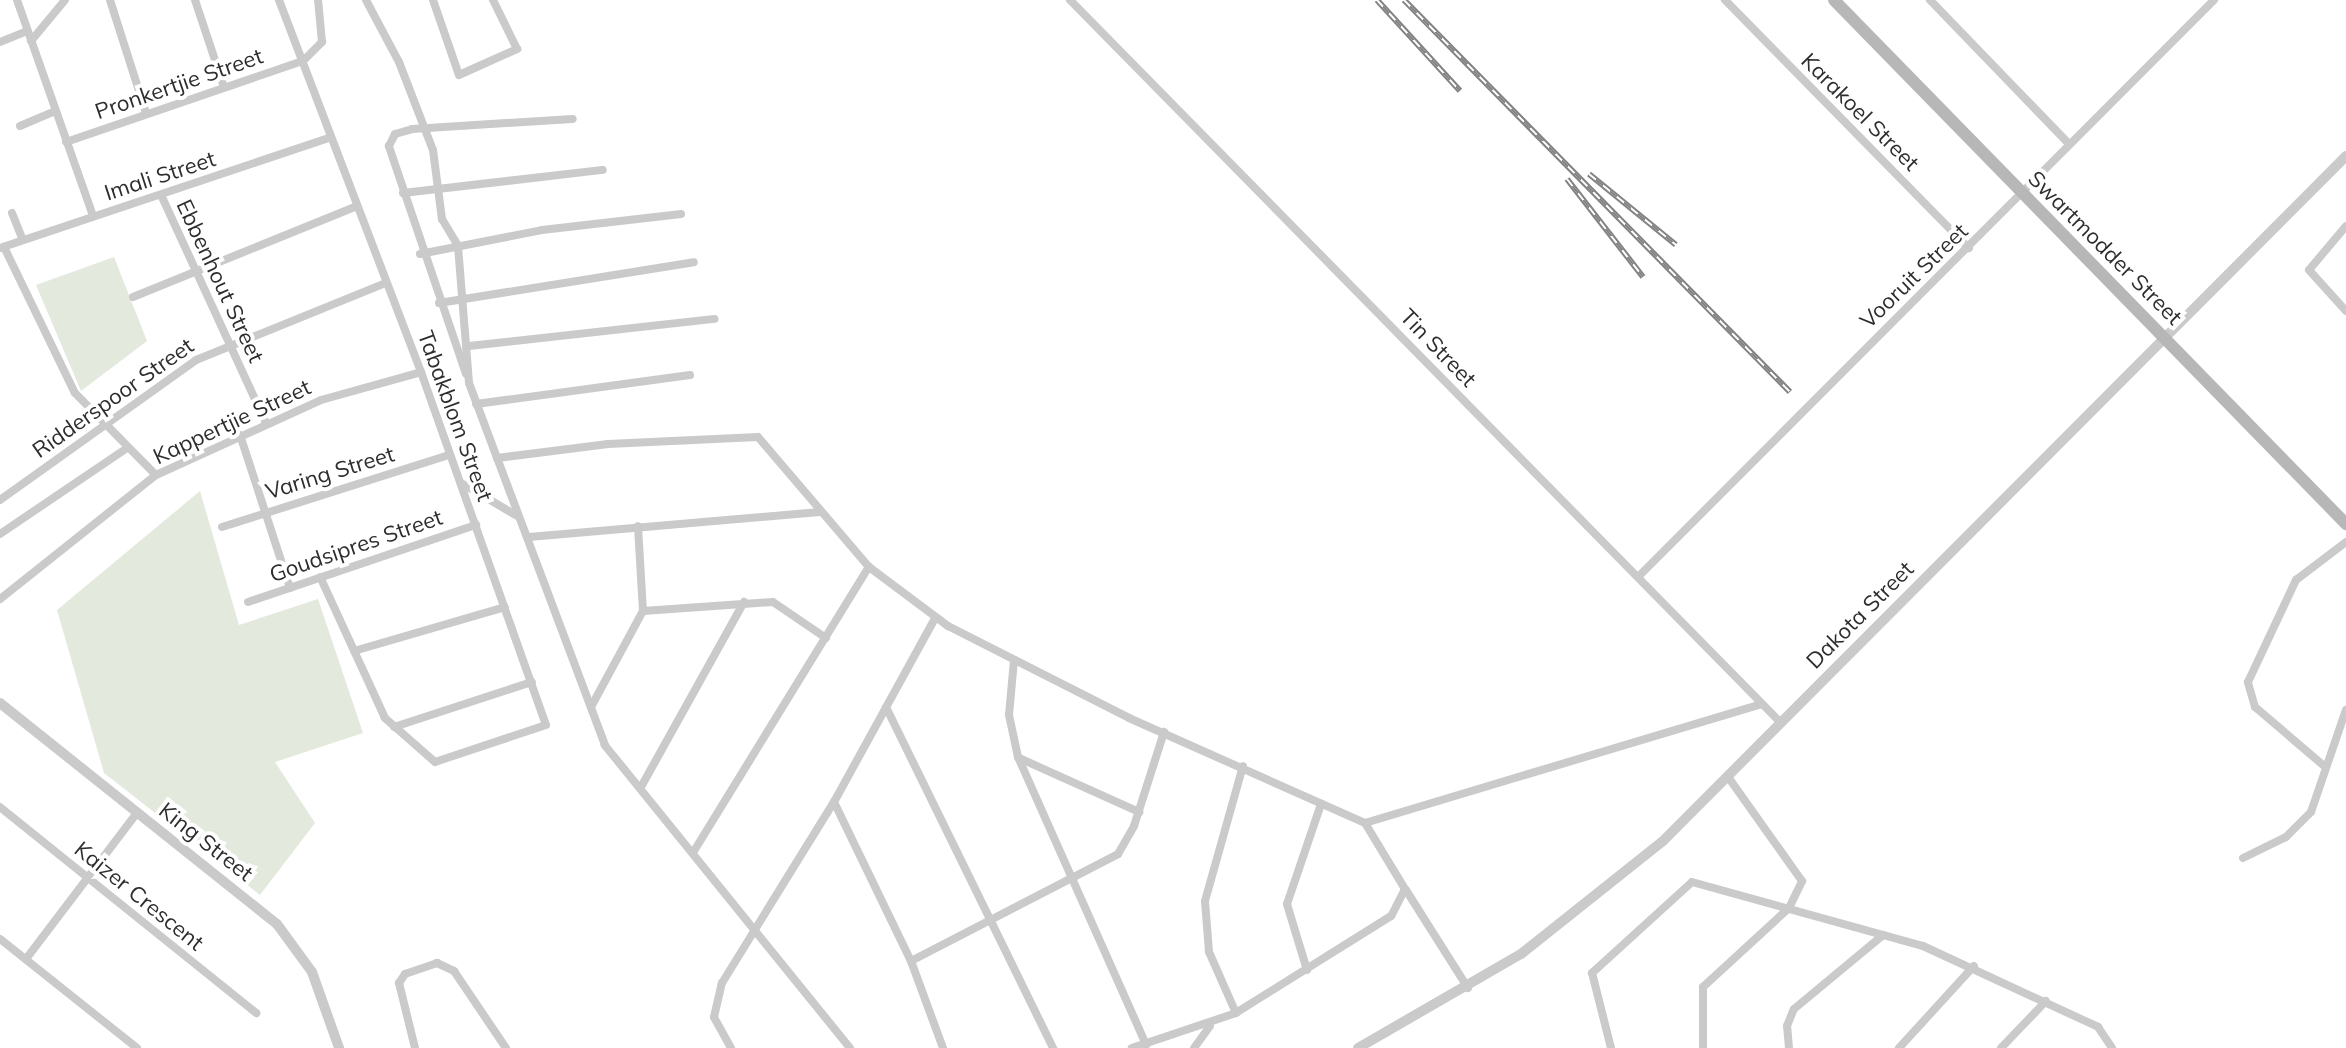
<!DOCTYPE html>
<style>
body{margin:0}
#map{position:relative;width:2346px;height:1048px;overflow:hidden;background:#fff;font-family:Mulish,sans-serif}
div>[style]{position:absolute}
.green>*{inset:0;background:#e3e9dc}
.minor>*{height:8px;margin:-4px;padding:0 4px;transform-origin:4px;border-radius:4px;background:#cacaca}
.tertiary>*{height:10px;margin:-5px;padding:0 5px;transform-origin:5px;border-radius:5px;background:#cacaca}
.secondary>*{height:12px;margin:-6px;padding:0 6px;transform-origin:6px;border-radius:6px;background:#b7b7b7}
.rail>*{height:6px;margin-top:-3px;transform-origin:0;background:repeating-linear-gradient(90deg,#fff 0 9px,#828282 0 18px);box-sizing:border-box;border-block:2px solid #828282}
span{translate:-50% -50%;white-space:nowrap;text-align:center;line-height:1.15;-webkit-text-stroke:8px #fff;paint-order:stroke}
.street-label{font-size:22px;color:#2d2d2d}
</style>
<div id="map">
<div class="green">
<i style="clip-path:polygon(114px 257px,147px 341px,81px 391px,36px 285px)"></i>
<i style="clip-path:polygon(200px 491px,239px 625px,318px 599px,363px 733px,275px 762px,315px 823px,260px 895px,104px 773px,57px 610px)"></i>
</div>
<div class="minor">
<i style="left:17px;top:0;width:229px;rotate:70.6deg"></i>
<i style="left:110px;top:0;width:119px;rotate:72.3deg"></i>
<i style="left:195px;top:0;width:92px;rotate:71.6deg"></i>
<i style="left:279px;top:0;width:398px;rotate:69.1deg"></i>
<i style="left:421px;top:372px;width:374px;rotate:70.5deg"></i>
<i style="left:546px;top:725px;width:117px;rotate:161.6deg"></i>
<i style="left:435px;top:762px;width:67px;rotate:-138.7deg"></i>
<i style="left:385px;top:718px;width:155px;rotate:-114.7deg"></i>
<i style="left:366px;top:0;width:70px;rotate:62deg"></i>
<i style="left:399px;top:62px;width:94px;rotate:68.9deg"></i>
<i style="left:433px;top:150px;width:70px;rotate:82.6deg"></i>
<i style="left:442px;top:219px;width:31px;rotate:59deg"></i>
<i style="left:458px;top:246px;width:137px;rotate:85.4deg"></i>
<i style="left:469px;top:383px;width:80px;rotate:69.5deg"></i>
<i style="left:433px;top:0;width:79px;rotate:70.9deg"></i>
<i style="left:459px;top:75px;width:64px;rotate:-24.1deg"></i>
<i style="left:517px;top:49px;width:55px;rotate:-116.1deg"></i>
<i style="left:1070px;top:0;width:1013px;rotate:45.48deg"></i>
<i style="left:1725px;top:0;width:348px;rotate:45.5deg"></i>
<i style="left:1930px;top:0;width:199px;rotate:46deg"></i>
<i style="left:31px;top:41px;width:53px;rotate:-50.3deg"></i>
<i style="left:0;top:42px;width:29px;rotate:-22deg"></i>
<i style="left:20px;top:126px;width:38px;rotate:-23deg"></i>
<i style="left:66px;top:142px;width:250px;rotate:-18.9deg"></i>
<i style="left:303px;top:61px;width:27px;rotate:-45deg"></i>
<i style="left:322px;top:42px;width:42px;rotate:-95.4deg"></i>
<i style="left:403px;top:193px;width:201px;rotate:-6.6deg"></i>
<i style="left:162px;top:197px;width:249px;rotate:65.3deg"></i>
<i style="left:12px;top:213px;width:29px;rotate:68deg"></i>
<i style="left:2346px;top:226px;width:57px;rotate:130.1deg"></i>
<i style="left:2309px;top:270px;width:55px;rotate:47.9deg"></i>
<i style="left:4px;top:247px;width:162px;rotate:64.1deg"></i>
<i style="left:75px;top:393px;width:115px;rotate:45.4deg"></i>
<i style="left:0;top:248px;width:349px;rotate:-18.5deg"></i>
<i style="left:420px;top:254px;width:124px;rotate:-11.1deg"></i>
<i style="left:542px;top:230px;width:140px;rotate:-6.6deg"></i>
<i style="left:133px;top:297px;width:242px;rotate:-22.1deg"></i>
<i style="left:439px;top:303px;width:258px;rotate:-9.1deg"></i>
<i style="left:469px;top:346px;width:247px;rotate:-6.3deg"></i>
<i style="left:466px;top:374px;width:241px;rotate:-108.7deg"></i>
<i style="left:389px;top:146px;width:13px;rotate:-63deg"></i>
<i style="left:395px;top:134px;width:18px;rotate:-16deg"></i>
<i style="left:412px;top:129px;width:161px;rotate:-3.6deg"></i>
<i style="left:476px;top:404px;width:216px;rotate:-7.7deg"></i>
<i style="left:240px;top:435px;width:161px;rotate:71.9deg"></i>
<i style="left:461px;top:483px;width:67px;rotate:30.4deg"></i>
<i style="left:0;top:500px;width:241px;rotate:-35.5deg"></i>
<i style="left:196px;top:360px;width:205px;rotate:-22.1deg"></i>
<i style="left:222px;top:527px;width:238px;rotate:-17.6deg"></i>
<i style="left:0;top:534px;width:153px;rotate:-34.1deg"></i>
<i style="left:529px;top:537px;width:292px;rotate:-4.9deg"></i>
<i style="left:1639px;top:576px;width:814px;rotate:-45.05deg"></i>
<i style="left:0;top:599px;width:199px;rotate:-38.5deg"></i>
<i style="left:156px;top:475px;width:181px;rotate:-24.4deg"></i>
<i style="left:321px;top:400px;width:104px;rotate:-15.6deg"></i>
<i style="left:248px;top:602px;width:241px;rotate:-18.7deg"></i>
<i style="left:643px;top:611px;width:130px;rotate:-4deg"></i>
<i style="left:773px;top:602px;width:64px;rotate:34.2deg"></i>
<i style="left:354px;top:651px;width:157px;rotate:-16.2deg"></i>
<i style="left:1014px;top:660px;width:55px;rotate:95.2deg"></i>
<i style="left:1009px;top:715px;width:43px;rotate:77.9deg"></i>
<i style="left:1018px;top:757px;width:315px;rotate:66deg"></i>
<i style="left:591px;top:707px;width:109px;rotate:-61.6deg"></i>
<i style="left:643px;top:611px;width:85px;rotate:-93.4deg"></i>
<i style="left:886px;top:707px;width:380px;rotate:63.9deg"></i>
<i style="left:394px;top:727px;width:145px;rotate:-18.1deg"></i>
<i style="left:1019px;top:758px;width:132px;rotate:24.2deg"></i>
<i style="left:2323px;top:765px;width:89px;rotate:-139.5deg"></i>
<i style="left:2255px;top:707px;width:26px;rotate:-106deg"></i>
<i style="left:2248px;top:682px;width:113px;rotate:-64.8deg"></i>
<i style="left:2296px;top:580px;width:63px;rotate:-37.2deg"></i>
<i style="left:641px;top:787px;width:212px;rotate:-60.9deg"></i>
<i style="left:834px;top:802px;width:177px;rotate:64.2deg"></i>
<i style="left:911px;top:961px;width:93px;rotate:69.8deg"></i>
<i style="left:0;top:807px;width:329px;rotate:38.8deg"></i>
<i style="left:1365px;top:823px;width:413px;rotate:-16.7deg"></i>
<i style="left:694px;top:851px;width:334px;rotate:-58.4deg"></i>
<i style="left:2243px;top:858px;width:48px;rotate:-26deg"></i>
<i style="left:2286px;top:837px;width:35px;rotate:-45deg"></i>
<i style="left:2311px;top:812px;width:108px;rotate:-71.1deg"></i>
<i style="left:1406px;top:890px;width:116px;rotate:57.7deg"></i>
<i style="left:0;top:939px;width:175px;rotate:38.5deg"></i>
<i style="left:26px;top:959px;width:183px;rotate:-52.8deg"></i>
<i style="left:911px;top:961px;width:233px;rotate:-27.3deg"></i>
<i style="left:1118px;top:854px;width:32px;rotate:-60deg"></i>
<i style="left:1134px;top:826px;width:99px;rotate:-72.3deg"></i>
<i style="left:1307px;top:970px;width:69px;rotate:-106.9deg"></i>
<i style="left:1287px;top:904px;width:106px;rotate:-71.2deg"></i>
<i style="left:1236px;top:1013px;width:67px;rotate:-113.9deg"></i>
<i style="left:1209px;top:952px;width:51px;rotate:-94.5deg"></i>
<i style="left:1205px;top:901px;width:140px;rotate:-74.3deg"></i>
<i style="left:415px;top:1048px;width:67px;rotate:-103.8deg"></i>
<i style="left:399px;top:983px;width:11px;rotate:-56deg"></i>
<i style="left:405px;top:974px;width:34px;rotate:-19deg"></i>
<i style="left:437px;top:963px;width:19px;rotate:25deg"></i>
<i style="left:454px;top:971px;width:93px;rotate:56deg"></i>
<i style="left:731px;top:1048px;width:35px;rotate:-119deg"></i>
<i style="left:714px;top:1017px;width:35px;rotate:-77deg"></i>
<i style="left:722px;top:983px;width:213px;rotate:-58.3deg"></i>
<i style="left:834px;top:802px;width:210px;rotate:-61.2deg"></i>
<i style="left:850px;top:1048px;width:390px;rotate:-129deg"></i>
<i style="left:605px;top:745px;width:307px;rotate:-110.6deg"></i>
<i style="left:497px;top:458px;width:112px;rotate:-7.2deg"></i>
<i style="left:608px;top:444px;width:150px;rotate:-2.7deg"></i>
<i style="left:758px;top:437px;width:171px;rotate:49.5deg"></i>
<i style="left:869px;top:567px;width:99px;rotate:36.8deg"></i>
<i style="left:948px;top:626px;width:203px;rotate:26.9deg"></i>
<i style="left:1129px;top:718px;width:258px;rotate:24deg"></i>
<i style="left:1365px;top:823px;width:77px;rotate:58.8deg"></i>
<i style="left:1405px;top:889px;width:30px;rotate:117deg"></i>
<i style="left:1391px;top:916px;width:183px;rotate:148deg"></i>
<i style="left:1236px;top:1013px;width:110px;rotate:161.4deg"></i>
<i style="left:1194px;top:1048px;width:27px;rotate:-54deg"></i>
<i style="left:1611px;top:1048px;width:77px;rotate:-104.2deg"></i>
<i style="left:1592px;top:973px;width:135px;rotate:-42.3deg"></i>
<i style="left:1692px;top:882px;width:240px;rotate:15.5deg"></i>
<i style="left:1923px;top:946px;width:193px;rotate:24.8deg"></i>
<i style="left:2098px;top:1027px;width:25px;rotate:56deg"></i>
<i style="left:1703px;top:1048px;width:61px;rotate:-90deg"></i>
<i style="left:1703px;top:987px;width:117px;rotate:-42.6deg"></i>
<i style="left:1789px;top:908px;width:30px;rotate:-64deg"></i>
<i style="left:1802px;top:881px;width:128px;rotate:-125.4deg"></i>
<i style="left:1789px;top:1048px;width:22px;rotate:-95deg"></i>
<i style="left:1787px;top:1026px;width:18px;rotate:-68deg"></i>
<i style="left:1794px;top:1009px;width:116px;rotate:-39.7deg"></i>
<i style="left:1899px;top:1048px;width:111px;rotate:-47.6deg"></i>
<i style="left:2001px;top:1048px;width:65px;rotate:-46.2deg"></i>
</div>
<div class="tertiary">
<i style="left:0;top:703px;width:354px;rotate:38.6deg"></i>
<i style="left:277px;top:924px;width:59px;rotate:53.9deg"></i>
<i style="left:312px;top:972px;width:81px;rotate:70.4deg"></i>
<i style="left:1358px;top:1048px;width:188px;rotate:-30deg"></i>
<i style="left:1521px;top:954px;width:180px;rotate:-38.5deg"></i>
<i style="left:1662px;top:842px;width:969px;rotate:-45.08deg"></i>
</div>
<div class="secondary">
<i style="left:1834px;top:0;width:733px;rotate:45.66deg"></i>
</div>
<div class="rail">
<i style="left:1377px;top:0;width:123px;rotate:47.6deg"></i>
<i style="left:1404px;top:0;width:550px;rotate:45.44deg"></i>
<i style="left:1589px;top:174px;width:112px;rotate:39.2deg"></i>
<i style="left:1567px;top:179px;width:124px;rotate:52.2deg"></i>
</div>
<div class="street-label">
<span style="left:179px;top:84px;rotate:-19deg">Pronkertjie Street</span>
<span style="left:1860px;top:112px;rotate:45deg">Karakoel Street</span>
<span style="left:160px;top:176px;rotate:-18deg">Imali Street</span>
<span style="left:2105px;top:248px;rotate:45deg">Swartmodder Street</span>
<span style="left:1914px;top:276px;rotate:-44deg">Vooruit Street</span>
<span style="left:220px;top:281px;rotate:65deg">Ebbenhout Street</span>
<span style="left:1438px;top:348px;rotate:46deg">Tin Street</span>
<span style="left:113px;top:398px;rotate:-35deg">Ridderspoor Street</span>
<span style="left:455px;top:416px;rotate:70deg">Tabakblom Street</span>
<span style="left:232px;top:422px;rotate:-25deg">Kappertjie Street</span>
<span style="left:330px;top:473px;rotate:-17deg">Varing Street</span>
<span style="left:356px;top:546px;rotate:-19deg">Goudsipres Street</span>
<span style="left:1860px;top:615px;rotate:-45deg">Dakota Street</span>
<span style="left:206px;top:842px;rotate:38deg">King Street</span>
<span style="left:139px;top:896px;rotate:39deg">Kaizer Crescent</span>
</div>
</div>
